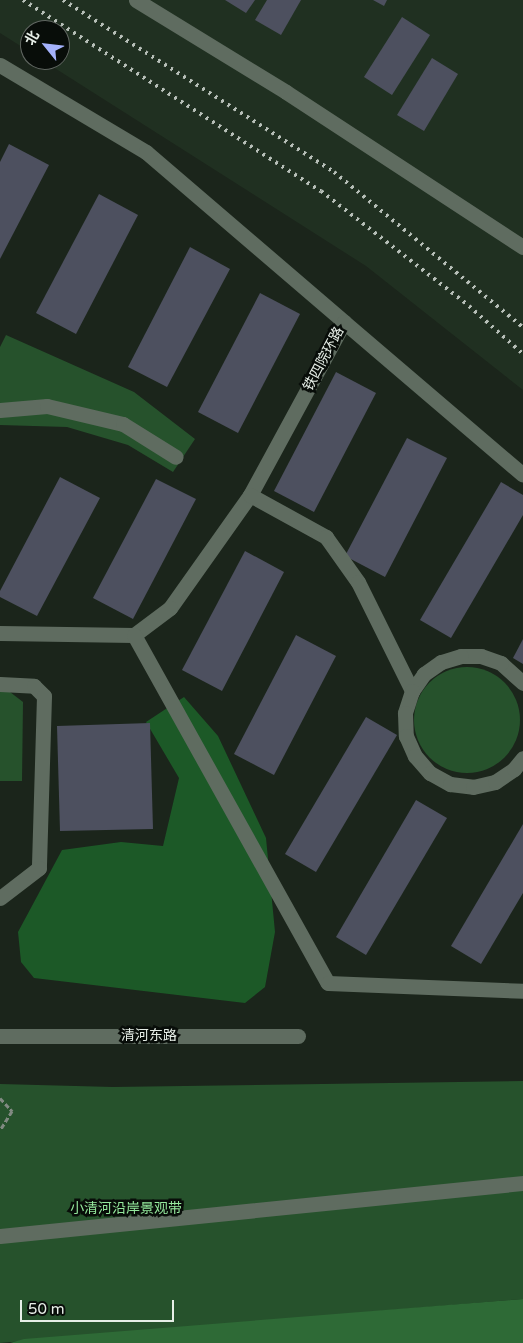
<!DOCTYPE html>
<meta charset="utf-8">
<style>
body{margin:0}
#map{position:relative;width:523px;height:1343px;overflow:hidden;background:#1b251b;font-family:"Varela Round","Noto Sans SC",sans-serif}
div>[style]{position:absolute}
.built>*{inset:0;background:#203021}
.green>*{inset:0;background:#26522c}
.round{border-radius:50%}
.forest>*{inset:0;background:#1c5927}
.water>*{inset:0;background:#2e6a36}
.building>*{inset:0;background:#4d505f}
.path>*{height:3px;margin-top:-1.5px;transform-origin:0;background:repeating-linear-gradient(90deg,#818a82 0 5px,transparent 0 7.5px)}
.minor>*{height:15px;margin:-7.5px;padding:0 7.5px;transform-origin:7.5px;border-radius:7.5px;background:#5f6c60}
.rail>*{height:4px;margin-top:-2px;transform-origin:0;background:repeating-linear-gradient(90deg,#b7bfb8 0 2.5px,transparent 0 7.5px)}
span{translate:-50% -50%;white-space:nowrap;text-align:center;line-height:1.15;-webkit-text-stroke:5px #080d09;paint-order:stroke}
.street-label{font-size:14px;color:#e6eee7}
.park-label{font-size:14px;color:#95e99d}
.north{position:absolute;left:20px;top:20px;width:50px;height:50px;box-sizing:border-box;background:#080d09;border:1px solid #616762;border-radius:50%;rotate:299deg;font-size:14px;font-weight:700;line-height:20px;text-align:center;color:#e6eee7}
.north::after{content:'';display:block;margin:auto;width:18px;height:22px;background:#a4b2fc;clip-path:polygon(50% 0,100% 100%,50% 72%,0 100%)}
.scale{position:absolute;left:20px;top:1300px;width:154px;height:22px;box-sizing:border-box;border:2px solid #e6eee7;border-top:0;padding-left:6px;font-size:15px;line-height:18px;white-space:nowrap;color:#e6eee7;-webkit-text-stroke:4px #080d09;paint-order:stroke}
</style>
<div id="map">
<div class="built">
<i style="clip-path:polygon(0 0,523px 0,523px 390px,366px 266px,42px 60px,60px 60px,60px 30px,30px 30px,30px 52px,0 33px)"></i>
</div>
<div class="green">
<i style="clip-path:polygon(6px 335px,134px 392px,195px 439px,173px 472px,128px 445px,67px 427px,0 425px,0 347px)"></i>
<i class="round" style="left:414px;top:667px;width:106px;height:106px"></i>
<i style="clip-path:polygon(0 692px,10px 692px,23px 702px,22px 781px,0 781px)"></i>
<i style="clip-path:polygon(523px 1081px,523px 1299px,0 1343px,0 1084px,113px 1087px)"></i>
</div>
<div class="forest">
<i style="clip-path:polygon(184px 697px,218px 736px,266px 838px,275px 932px,265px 987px,245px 1003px,34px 978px,21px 962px,18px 932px,62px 850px,121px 842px,163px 846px,179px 778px,146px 722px)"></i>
</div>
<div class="water">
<i style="clip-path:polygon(523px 1299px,523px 1343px,10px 1343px,24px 1339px)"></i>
</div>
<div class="building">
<i style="clip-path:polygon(225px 0,255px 0,246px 13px)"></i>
<i style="clip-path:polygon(267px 0,301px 0,281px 35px,255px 20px)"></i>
<i style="clip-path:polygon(373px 0,387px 0,384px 6px)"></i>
<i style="clip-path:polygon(402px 17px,430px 35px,392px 95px,364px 77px)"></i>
<i style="clip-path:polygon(432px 58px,458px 74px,424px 131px,397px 115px)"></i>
<i style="clip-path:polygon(9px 144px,49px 165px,0 259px,0 162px)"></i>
<i style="clip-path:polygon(99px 194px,138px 215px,76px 334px,36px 313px)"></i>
<i style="clip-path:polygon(190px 247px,230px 269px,167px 387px,128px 367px)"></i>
<i style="clip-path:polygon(260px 293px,300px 314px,238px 433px,198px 412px)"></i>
<i style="clip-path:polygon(336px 372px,376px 393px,314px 512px,274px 491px)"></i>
<i style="clip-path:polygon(407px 438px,447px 458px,385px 577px,345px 556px)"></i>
<i style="clip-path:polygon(60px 477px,100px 498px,37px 616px,0 597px,0 591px)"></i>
<i style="clip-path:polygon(156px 479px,196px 499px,133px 619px,93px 598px)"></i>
<i style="clip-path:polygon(501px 482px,523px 495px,523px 515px,451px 638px,420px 620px)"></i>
<i style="clip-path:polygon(245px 551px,284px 572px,222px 691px,182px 670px)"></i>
<i style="clip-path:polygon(296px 635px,336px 656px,274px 775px,234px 754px)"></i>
<i style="clip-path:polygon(523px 639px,523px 664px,513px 658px)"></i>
<i style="clip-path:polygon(366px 717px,397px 735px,316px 872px,285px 854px)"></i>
<i style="clip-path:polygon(150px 723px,153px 829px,60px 831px,57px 726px)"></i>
<i style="clip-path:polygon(416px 800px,447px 818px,366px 955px,336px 937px)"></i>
<i style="clip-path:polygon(523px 824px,523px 893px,481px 964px,451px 946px)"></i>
</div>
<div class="path">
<i style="left:0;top:1098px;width:18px;rotate:47deg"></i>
<i style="left:12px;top:1111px;width:22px;rotate:122deg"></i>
</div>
<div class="minor">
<i style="left:136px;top:0;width:176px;rotate:31.5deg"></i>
<i style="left:286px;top:92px;width:283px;rotate:33.2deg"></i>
<i style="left:0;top:65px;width:170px;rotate:30.8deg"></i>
<i style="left:146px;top:152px;width:261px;rotate:40.6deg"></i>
<i style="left:344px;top:322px;width:197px;rotate:118.5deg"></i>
<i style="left:250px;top:495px;width:138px;rotate:125.3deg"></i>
<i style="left:170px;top:608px;width:45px;rotate:143.1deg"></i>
<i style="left:134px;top:635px;width:134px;rotate:-179.1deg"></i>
<i style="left:344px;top:322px;width:235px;rotate:40.5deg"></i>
<i style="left:0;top:410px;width:47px;rotate:-4.9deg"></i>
<i style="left:47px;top:406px;width:78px;rotate:13.3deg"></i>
<i style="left:123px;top:424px;width:62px;rotate:31.9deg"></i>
<i style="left:250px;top:495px;width:87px;rotate:28.9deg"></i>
<i style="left:326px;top:537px;width:55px;rotate:54.6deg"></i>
<i style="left:358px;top:582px;width:122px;rotate:63.6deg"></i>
<i style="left:134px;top:635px;width:398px;rotate:60.9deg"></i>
<i style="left:328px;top:983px;width:195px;rotate:2.3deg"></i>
<i style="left:523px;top:683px;width:30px;rotate:-138deg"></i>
<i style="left:501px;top:663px;width:21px;rotate:-161deg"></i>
<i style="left:481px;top:656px;width:20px;rotate:180deg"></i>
<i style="left:461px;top:656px;width:21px;rotate:163deg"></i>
<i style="left:441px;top:662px;width:21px;rotate:145deg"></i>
<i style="left:424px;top:674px;width:21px;rotate:125deg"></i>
<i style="left:412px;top:691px;width:23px;rotate:108deg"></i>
<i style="left:405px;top:713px;width:23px;rotate:88deg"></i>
<i style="left:406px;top:736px;width:22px;rotate:66deg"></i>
<i style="left:415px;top:756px;width:23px;rotate:49deg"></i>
<i style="left:430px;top:773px;width:23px;rotate:29deg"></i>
<i style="left:450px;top:784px;width:23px;rotate:7deg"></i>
<i style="left:473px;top:787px;width:23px;rotate:-13deg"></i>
<i style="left:495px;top:782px;width:23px;rotate:-34deg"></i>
<i style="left:514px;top:769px;width:14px;rotate:-51deg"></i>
<i style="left:0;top:684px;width:34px;rotate:3deg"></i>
<i style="left:34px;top:686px;width:14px;rotate:45deg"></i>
<i style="left:44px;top:696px;width:172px;rotate:91.7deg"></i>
<i style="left:39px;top:868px;width:49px;rotate:142.4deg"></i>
<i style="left:0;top:1036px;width:298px"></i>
<i style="left:0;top:1236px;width:526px;rotate:-5.79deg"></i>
</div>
<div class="rail">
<i style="left:23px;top:0;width:354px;rotate:32.7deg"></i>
<i style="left:321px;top:191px;width:187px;rotate:37.8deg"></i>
<i style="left:469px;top:306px;width:72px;rotate:41.6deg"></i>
<i style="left:63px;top:0;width:321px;rotate:32.4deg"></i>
<i style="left:334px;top:172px;width:244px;rotate:39.4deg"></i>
</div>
<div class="street-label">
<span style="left:324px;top:359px;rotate:-62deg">铁四院环路</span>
<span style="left:149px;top:1036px">清河东路</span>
</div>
<div class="park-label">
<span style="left:126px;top:1209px">小清河沿岸景观带</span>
</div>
<div class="north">北</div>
<div class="scale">50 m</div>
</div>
